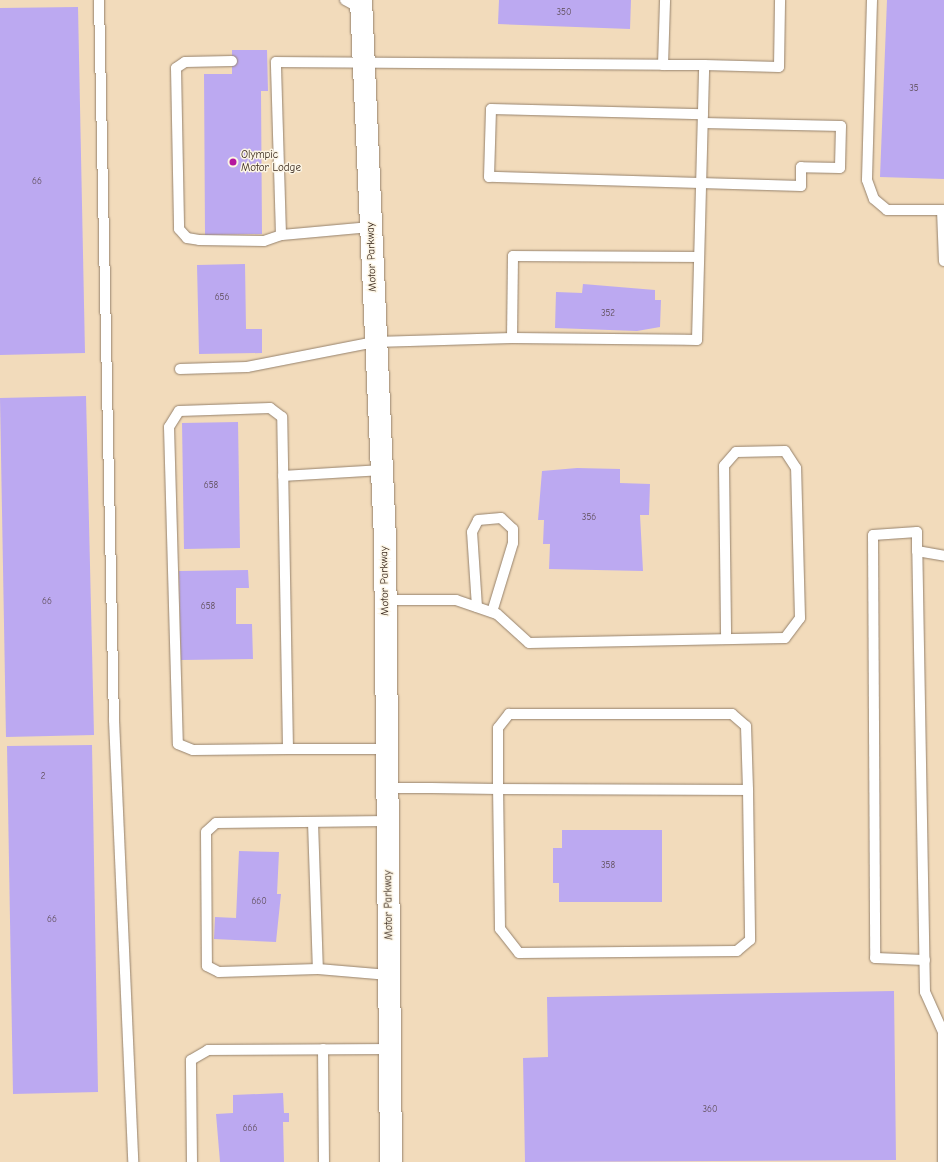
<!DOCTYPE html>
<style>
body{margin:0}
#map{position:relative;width:944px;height:1162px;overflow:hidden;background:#f2dbbb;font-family:"Comic Neue",sans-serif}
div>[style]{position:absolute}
.building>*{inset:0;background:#bca9f1}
.roads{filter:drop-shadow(0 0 1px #96826c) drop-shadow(0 0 1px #96826c)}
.lane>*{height:10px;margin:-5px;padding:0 5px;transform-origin:5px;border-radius:5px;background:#fff}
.secondary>*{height:22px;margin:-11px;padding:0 11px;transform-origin:11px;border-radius:11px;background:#fff}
.dots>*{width:11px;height:11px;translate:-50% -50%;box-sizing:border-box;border:2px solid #fcf5e5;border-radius:50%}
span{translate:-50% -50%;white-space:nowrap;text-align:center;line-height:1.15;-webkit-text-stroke:3px #fcf5e5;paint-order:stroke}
.number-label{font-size:9px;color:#5b4a53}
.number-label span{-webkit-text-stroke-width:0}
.poi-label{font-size:11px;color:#3b2a1e}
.left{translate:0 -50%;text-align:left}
.street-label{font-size:11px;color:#3b2a1e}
</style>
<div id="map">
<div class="building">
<i style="clip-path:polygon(499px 0,631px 0,630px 29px,498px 24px)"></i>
<i style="clip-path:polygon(887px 0,944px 0,944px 179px,880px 177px)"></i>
<i style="clip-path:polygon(78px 7px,85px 353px,0 355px,0 8px)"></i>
<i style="clip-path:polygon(232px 50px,267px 50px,268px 91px,261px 91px,262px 234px,205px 235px,204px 74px,232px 74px)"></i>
<i style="clip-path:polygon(245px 264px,246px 329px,262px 329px,262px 353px,199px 354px,197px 265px)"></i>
<i style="clip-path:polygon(583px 284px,655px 290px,655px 300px,661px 300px,660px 327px,637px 331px,555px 328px,556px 292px,582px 293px)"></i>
<i style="clip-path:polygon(86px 396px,94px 735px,6px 737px,0 398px)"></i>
<i style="clip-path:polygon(238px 422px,240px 548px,184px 549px,182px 423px)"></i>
<i style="clip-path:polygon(577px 468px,620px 469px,620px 483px,650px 484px,649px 515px,640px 515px,643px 571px,549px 569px,550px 544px,543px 544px,544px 520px,538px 520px,542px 471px)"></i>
<i style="clip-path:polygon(248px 570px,249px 588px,236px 588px,236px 624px,252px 624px,253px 659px,181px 660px,179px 571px)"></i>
<i style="clip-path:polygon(92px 745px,98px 1092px,13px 1094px,7px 746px)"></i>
<i style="clip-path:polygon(562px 830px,662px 830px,662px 902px,559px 902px,559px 883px,553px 883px,553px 848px,562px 848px)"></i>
<i style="clip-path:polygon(239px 851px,279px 852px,277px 894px,281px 894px,276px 942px,214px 939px,215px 917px,236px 918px)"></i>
<i style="clip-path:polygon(894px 991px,896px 1160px,525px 1162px,523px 1058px,548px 1057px,547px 997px)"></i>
<i style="clip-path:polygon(283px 1093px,284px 1113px,289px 1113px,289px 1122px,283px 1122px,284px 1162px,220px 1162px,216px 1114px,233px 1113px,233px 1095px)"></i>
</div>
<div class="roads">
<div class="lane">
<i style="left:99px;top:0;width:720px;rotate:88.81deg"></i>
<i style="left:114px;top:720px;width:442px;rotate:87.5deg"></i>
<i style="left:345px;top:0;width:19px;rotate:28deg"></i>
<i style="left:872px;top:0;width:180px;rotate:91.6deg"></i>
<i style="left:867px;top:180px;width:20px;rotate:70deg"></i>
<i style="left:874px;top:199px;width:17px;rotate:40deg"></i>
<i style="left:887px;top:210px;width:57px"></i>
<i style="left:232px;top:61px;width:47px;rotate:178.8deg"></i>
<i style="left:185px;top:62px;width:11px;rotate:146deg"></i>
<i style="left:176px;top:68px;width:161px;rotate:88.9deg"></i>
<i style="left:179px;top:229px;width:12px;rotate:48deg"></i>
<i style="left:187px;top:238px;width:12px;rotate:9deg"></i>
<i style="left:199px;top:240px;width:65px;rotate:0.9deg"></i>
<i style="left:264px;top:241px;width:18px;rotate:-19deg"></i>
<i style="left:704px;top:65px;width:75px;rotate:1.5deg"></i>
<i style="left:779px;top:67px;width:67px;rotate:-89.1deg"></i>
<i style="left:703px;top:123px;width:138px;rotate:1.2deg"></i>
<i style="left:841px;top:126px;width:42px;rotate:91.4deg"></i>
<i style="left:840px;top:168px;width:39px;rotate:-179deg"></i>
<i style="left:801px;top:167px;width:19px;rotate:90deg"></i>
<i style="left:801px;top:186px;width:312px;rotate:-178.3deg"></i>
<i style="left:489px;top:177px;width:68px;rotate:-88.3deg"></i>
<i style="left:491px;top:109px;width:212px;rotate:1.4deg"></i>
<i style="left:942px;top:210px;width:51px;rotate:87.8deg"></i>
<i style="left:371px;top:227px;width:90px;rotate:174.9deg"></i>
<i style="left:281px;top:235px;width:173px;rotate:-91.7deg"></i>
<i style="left:276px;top:62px;width:387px;rotate:0.4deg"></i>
<i style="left:663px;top:65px;width:65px;rotate:-88.2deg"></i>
<i style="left:512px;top:338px;width:82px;rotate:-89.3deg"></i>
<i style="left:513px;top:256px;width:186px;rotate:0.3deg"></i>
<i style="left:180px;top:369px;width:67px;rotate:-1.7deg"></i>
<i style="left:247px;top:367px;width:130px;rotate:-11.1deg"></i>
<i style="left:375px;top:342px;width:137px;rotate:-1.7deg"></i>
<i style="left:512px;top:338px;width:185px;rotate:0.6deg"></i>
<i style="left:697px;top:340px;width:275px;rotate:-88.5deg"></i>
<i style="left:704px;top:65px;width:41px;rotate:180deg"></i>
<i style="left:283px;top:476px;width:99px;rotate:-3.5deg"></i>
<i style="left:917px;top:551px;width:19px;rotate:-90deg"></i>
<i style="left:917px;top:532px;width:44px;rotate:176.1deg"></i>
<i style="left:873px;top:535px;width:423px;rotate:89.7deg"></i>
<i style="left:875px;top:958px;width:50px;rotate:2.3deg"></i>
<i style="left:386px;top:600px;width:70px"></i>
<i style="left:456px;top:600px;width:43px;rotate:18.9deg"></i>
<i style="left:497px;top:614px;width:43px;rotate:42.2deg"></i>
<i style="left:529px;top:643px;width:256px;rotate:-1.1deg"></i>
<i style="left:785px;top:638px;width:25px;rotate:-53deg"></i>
<i style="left:800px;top:618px;width:150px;rotate:-91.5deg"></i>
<i style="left:796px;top:468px;width:20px;rotate:-123deg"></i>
<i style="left:785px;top:451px;width:49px;rotate:178.8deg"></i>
<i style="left:736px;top:452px;width:18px;rotate:131deg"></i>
<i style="left:724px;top:466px;width:173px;rotate:89.3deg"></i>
<i style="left:477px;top:607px;width:75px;rotate:-93.8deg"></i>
<i style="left:472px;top:532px;width:13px;rotate:-63deg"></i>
<i style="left:478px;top:520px;width:23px;rotate:-5deg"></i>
<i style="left:501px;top:518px;width:16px;rotate:43deg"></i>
<i style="left:513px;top:529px;width:14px;rotate:90deg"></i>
<i style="left:513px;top:543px;width:72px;rotate:106.9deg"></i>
<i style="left:288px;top:749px;width:332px;rotate:-91deg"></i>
<i style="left:282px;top:417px;width:15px;rotate:-143deg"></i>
<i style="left:270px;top:408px;width:91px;rotate:178.1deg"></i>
<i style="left:179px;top:411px;width:19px;rotate:122deg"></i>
<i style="left:169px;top:427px;width:317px;rotate:88.4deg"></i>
<i style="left:178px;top:744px;width:16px;rotate:22deg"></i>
<i style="left:193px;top:750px;width:95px;rotate:-0.6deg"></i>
<i style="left:288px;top:749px;width:99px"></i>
<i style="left:387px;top:788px;width:44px"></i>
<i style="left:431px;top:788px;width:67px;rotate:0.9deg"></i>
<i style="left:498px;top:789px;width:250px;rotate:0.2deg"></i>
<i style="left:748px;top:790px;width:150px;rotate:89.2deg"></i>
<i style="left:750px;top:940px;width:17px;rotate:140deg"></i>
<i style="left:737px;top:951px;width:218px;rotate:179.5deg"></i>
<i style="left:519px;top:953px;width:31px;rotate:-128deg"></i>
<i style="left:500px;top:929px;width:140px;rotate:-90.8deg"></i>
<i style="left:498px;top:789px;width:61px;rotate:-90deg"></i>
<i style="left:498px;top:728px;width:18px;rotate:-52deg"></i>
<i style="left:509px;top:714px;width:223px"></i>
<i style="left:732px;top:714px;width:18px;rotate:41deg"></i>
<i style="left:746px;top:726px;width:64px;rotate:88.2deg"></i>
<i style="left:388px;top:821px;width:172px;rotate:179.3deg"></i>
<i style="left:216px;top:823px;width:13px;rotate:138deg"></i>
<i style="left:206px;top:832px;width:134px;rotate:89.6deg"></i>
<i style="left:207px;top:966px;width:13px;rotate:27deg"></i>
<i style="left:219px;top:972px;width:99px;rotate:-1.7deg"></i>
<i style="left:318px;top:969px;width:71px;rotate:4.8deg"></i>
<i style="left:313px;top:822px;width:147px;rotate:88.1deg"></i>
<i style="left:323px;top:1049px;width:113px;rotate:89.5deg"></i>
<i style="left:192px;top:1162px;width:102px;rotate:-90.6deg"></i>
<i style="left:191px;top:1060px;width:20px;rotate:-30deg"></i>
<i style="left:208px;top:1050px;width:182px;rotate:-0.3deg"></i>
<i style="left:943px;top:1162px;width:130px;rotate:-90deg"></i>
<i style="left:943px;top:1032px;width:44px;rotate:-114.2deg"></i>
<i style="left:925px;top:992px;width:441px;rotate:-91deg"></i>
<i style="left:917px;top:551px;width:27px;rotate:10deg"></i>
</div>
<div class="secondary">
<i style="left:361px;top:0;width:539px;rotate:87.45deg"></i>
<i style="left:385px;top:538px;width:624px;rotate:89.45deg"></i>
</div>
</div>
<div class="dots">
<i style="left:233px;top:162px;background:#b5179e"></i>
</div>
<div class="number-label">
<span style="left:564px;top:12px">350</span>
<span style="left:914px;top:88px">35</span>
<span style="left:37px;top:181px">66</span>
<span style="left:222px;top:297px">656</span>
<span style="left:608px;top:313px">352</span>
<span style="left:211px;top:485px">658</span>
<span style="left:589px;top:517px">356</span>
<span style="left:47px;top:601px">66</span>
<span style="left:208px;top:606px">658</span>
<span style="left:43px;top:776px">2</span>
<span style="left:608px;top:865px">358</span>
<span style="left:259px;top:901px">660</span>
<span style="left:52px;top:919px">66</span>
<span style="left:710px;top:1109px">360</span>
<span style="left:250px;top:1128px">666</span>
</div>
<div class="poi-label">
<span class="left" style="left:241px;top:162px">Olympic<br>Motor Lodge</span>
</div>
<div class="street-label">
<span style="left:372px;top:257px;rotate:-92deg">Motor Parkway</span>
<span style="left:385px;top:581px;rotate:-91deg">Motor Parkway</span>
<span style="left:389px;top:905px;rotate:-91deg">Motor Parkway</span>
</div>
</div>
